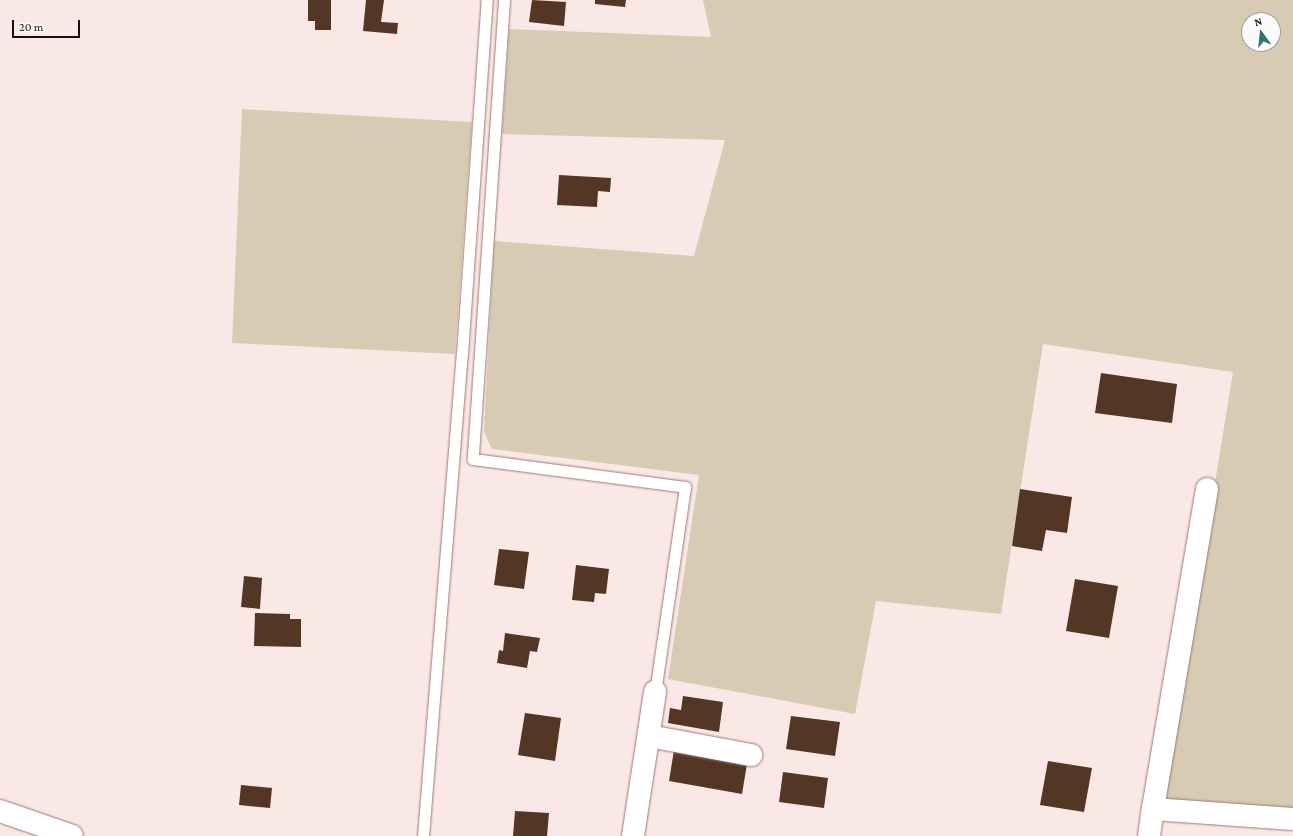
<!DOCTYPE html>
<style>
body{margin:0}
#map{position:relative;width:1293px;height:836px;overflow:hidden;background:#fae8e7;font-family:"Crimson Pro",serif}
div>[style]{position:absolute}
.green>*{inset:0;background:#d7cbb3}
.building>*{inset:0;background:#543624}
.roads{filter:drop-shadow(0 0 1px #9e7876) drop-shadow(0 0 1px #9e7876)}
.service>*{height:11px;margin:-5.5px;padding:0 5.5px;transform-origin:5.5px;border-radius:5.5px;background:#fff}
.minor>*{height:22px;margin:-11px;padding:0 11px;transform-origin:11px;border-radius:11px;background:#fff}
span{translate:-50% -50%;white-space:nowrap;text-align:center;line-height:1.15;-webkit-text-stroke:4px #fafafa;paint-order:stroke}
.north{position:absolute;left:1241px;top:12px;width:40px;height:40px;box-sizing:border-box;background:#fafafa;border:1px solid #a09b9a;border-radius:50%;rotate:345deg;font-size:11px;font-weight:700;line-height:16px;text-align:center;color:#190c0b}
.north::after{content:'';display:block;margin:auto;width:14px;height:18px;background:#31766b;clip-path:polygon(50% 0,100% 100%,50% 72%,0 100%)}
.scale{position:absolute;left:12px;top:20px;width:68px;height:18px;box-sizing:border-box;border:2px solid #190c0b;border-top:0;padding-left:5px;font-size:12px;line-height:14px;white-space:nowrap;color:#190c0b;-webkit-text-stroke:3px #fafafa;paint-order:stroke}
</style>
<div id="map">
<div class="green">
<i style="clip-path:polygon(evenodd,703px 0,1293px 0,1293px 810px,1163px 802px,1233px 372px,1043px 344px,1001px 614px,876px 601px,855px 714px,668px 679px,699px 475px,492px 449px,484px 432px,494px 241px,694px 256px,725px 140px,502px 134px,509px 29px,711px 37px,703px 0,1249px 20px,1273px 20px,1273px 44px,1249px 44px,1249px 20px)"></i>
<i style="clip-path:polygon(242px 109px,472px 122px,455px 354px,232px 343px)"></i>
</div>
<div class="building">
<i style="clip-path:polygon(308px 0,331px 0,331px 30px,315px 30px,315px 21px,308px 21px)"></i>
<i style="clip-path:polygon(366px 0,384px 0,381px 22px,398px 23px,397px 34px,363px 31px)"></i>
<i style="clip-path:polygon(532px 0,566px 2px,564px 26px,529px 22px)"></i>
<i style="clip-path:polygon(595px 0,626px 0,625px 7px,595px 4px)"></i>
<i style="clip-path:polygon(559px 175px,611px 178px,610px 192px,598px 191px,597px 207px,557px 205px)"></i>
<i style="clip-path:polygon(1101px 373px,1177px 384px,1172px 423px,1095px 413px)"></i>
<i style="clip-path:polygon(1020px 489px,1072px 497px,1067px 533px,1046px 530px,1042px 551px,1012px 546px)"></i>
<i style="clip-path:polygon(499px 549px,529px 552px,524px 589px,494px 585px)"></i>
<i style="clip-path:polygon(576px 565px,609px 569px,606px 594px,595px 593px,594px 602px,572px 600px)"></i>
<i style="clip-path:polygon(244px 576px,262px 578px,260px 609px,241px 607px)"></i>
<i style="clip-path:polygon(1075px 579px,1118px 586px,1109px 638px,1066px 631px)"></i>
<i style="clip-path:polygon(255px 613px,290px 614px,290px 619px,301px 619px,301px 647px,254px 646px)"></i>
<i style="clip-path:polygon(505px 633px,540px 638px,537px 652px,530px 651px,527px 668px,497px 663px,499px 650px,503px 651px)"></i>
<i style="clip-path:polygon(683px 696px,723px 702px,719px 732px,668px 723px,670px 708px,681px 710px)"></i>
<i style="clip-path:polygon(525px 713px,561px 718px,555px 761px,518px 755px)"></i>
<i style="clip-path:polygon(791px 716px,840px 722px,835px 756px,786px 749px)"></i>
<i style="clip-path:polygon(674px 750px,747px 764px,742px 794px,669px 781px)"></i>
<i style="clip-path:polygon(1048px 761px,1092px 768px,1084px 812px,1040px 805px)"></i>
<i style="clip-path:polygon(783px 772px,828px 778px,824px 808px,779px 802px)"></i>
<i style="clip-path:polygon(241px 785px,272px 788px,270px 808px,239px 805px)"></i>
<i style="clip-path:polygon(515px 811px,549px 813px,547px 836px,513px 836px)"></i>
</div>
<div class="roads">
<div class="service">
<i style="left:504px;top:0;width:460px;rotate:93.9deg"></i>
<i style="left:473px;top:459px;width:214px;rotate:7.5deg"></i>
<i style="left:685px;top:487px;width:207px;rotate:98.3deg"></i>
<i style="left:423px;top:836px;width:484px;rotate:-85.4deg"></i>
<i style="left:462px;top:354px;width:355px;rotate:-86deg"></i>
</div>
<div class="minor">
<i style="left:1207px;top:489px;width:325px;rotate:99.6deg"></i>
<i style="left:1153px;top:809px;width:140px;rotate:4.1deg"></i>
<i style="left:649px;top:736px;width:104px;rotate:10.6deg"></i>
<i style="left:0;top:811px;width:76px;rotate:19.1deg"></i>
<i style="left:633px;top:836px;width:146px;rotate:-81.3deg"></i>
<i style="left:1149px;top:836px;width:27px;rotate:-82deg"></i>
</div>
</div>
<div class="north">N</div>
<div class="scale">20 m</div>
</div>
